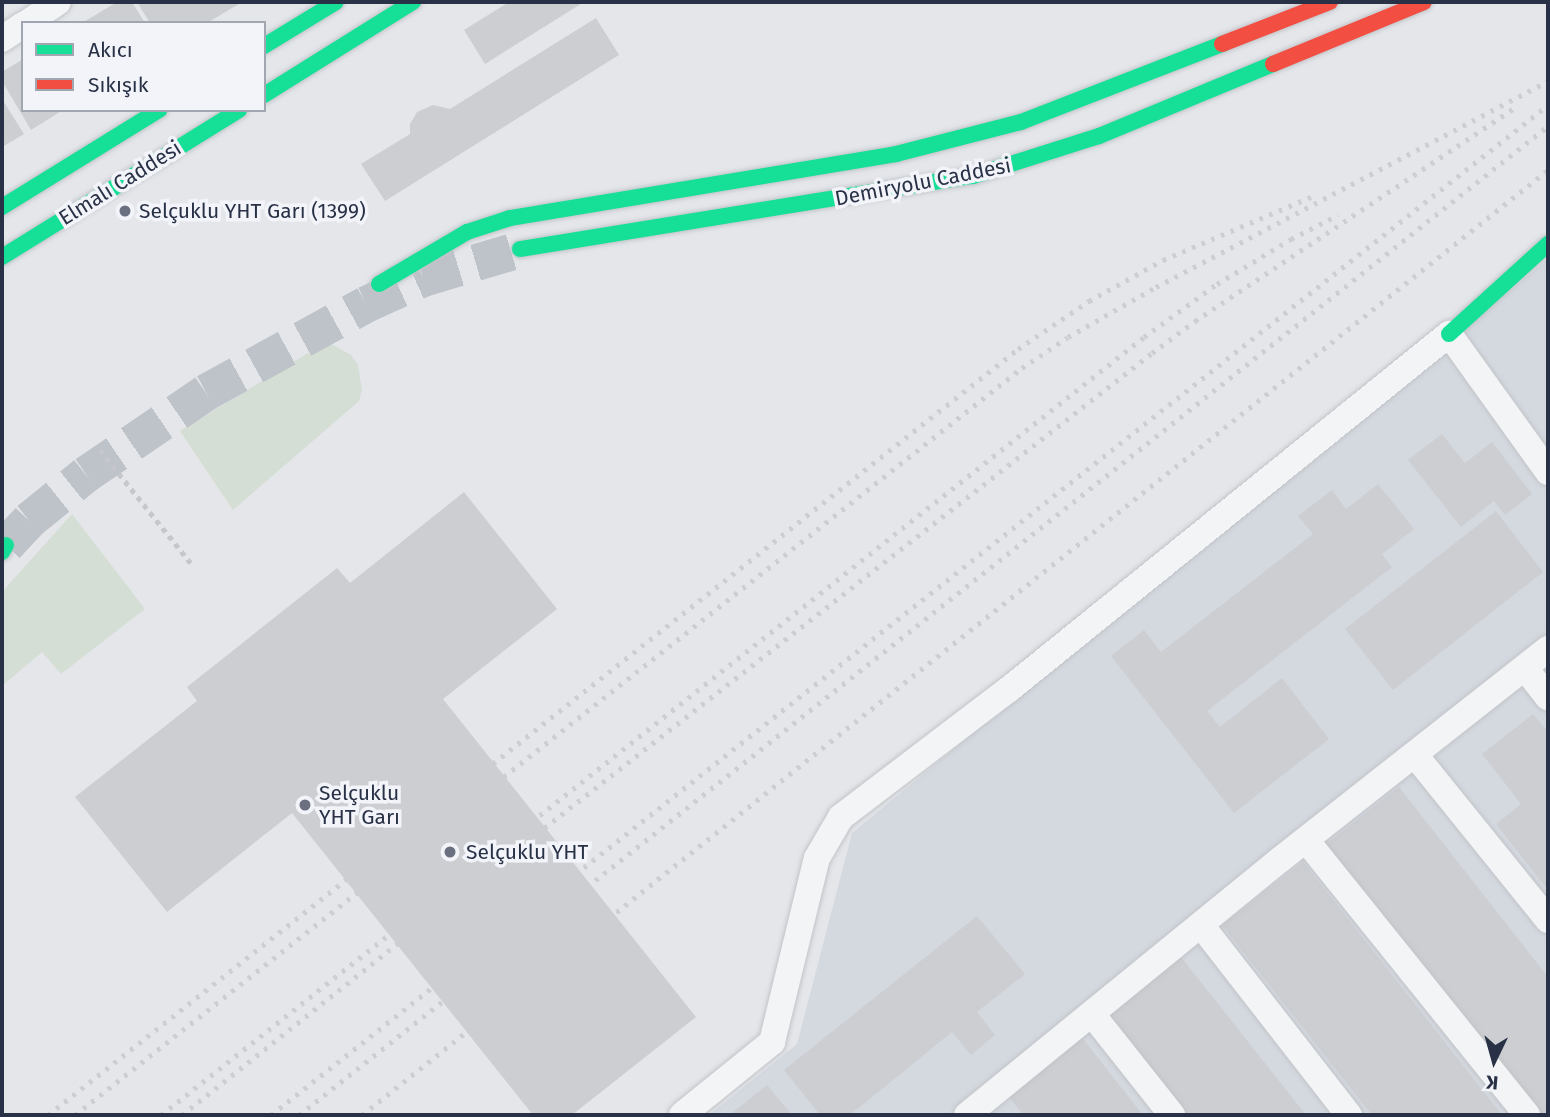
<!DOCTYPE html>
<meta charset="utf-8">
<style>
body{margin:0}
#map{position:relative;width:1550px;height:1117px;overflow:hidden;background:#e4e6ea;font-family:"Fira Sans",sans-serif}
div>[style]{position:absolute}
.built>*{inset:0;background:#d4d9e0}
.green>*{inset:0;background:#d4ded4}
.building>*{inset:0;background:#ccced2}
.secondary-tunnel>*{height:37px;margin-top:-18.5px;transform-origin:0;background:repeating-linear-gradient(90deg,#bec2c9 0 37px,transparent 0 55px)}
.path>*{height:4.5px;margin-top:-2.25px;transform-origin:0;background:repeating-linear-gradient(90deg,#c5c7cc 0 5px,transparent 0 10px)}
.roads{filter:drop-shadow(0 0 2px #c2c4c8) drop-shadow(0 0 2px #c2c4c8)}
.street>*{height:26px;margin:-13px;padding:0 13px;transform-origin:13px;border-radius:13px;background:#f3f4f6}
.fast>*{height:16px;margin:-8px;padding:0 8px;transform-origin:8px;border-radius:8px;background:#16e098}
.jam>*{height:16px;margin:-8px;padding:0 8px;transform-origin:8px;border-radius:8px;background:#f24e42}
.rail>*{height:5px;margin-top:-2.5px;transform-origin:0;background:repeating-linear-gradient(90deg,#ccced1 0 3.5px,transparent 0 10.5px)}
.dots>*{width:19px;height:19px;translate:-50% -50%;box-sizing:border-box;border:4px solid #f2f4f9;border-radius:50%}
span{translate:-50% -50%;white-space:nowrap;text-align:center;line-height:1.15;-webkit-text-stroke:7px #f2f4f9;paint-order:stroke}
.street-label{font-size:21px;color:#283146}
.poi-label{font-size:21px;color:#283146}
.left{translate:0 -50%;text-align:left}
.frame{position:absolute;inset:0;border:4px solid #283146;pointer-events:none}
.legend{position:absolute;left:21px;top:21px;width:245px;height:91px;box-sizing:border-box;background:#f2f4f9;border:2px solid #a1a6b1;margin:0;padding:9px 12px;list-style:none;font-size:21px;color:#283146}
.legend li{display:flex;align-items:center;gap:14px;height:35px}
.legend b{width:35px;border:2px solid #a1a6b1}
.north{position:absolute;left:1459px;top:1026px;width:70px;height:70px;-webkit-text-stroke:5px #f2f4f9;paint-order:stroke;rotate:185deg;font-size:19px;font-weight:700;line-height:28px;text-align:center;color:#283146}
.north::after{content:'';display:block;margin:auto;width:24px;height:32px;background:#283146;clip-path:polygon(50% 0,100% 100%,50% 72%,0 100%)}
</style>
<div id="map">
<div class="built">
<i style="clip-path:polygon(1548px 259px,1548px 1115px,709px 1115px,797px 1044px,852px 833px)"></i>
</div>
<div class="green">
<i style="clip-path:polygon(331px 344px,351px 355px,358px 365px,362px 390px,359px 401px,233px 510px,180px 431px,318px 347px)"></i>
<i style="clip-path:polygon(72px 514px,145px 609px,61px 674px,42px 652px,2px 686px,2px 592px)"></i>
</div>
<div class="building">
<i style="clip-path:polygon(117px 2px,132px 2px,145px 23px,82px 23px)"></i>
<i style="clip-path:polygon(137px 2px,242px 2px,207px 23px,150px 23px)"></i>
<i style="clip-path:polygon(509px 2px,584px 2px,485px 64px,464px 30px)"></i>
<i style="clip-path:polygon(596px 18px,619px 55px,385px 201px,361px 164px,410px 134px,410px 124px,417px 112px,433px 105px,450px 109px)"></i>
<i style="clip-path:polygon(23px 59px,23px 110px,63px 110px,31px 130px,2px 81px,2px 72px)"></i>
<i style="clip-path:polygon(2px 99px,24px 134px,2px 147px)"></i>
<i style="clip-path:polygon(1442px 434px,1465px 463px,1492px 442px,1532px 494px,1505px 515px,1494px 501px,1461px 527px,1408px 460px)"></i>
<i style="clip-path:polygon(1378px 484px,1414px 529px,1382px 554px,1392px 567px,1207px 711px,1220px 727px,1282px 678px,1329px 739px,1234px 813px,1111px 656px,1144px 630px,1161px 652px,1313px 534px,1298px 516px,1332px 490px,1346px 509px)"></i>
<i style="clip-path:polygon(464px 492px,557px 609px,443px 699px,696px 1017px,572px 1115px,533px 1115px,292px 813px,167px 912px,75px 797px,197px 701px,187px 687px,337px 568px,350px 583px)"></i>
<i style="clip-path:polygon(1496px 511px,1543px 572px,1393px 690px,1345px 629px)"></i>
<i style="clip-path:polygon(1533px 714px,1548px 732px,1548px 890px,1496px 824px,1521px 804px,1482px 754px)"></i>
<i style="clip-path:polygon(1399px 787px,1548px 977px,1548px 1115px,1537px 1115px,1325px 845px)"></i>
<i style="clip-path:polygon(1303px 862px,1502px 1115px,1372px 1115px,1222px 925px)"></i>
<i style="clip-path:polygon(977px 916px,1025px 974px,977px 1012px,995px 1035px,971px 1055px,952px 1032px,850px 1115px,820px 1115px,784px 1070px)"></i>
<i style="clip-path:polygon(1181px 957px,1306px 1115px,1174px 1115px,1100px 1020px)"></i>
<i style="clip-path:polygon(1080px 1035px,1143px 1115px,1023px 1115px,1006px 1093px)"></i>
<i style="clip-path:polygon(767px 1085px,792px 1115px,730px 1115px)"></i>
</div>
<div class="secondary-tunnel">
<i style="left:6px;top:545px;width:34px;rotate:-47deg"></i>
<i style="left:29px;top:520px;width:73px;rotate:-38.9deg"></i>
<i style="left:86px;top:474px;width:145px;rotate:-34.3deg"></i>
<i style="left:206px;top:392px;width:183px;rotate:-28.8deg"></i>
<i style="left:366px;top:304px;width:63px;rotate:-24.5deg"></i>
<i style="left:423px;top:278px;width:101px;rotate:-16.6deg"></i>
</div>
<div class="path">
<i style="left:100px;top:450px;width:145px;rotate:51.2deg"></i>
</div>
<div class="roads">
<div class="street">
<i style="left:27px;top:23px;width:37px;rotate:-34deg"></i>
<i style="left:2px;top:39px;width:25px;rotate:-34deg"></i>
<i style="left:1525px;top:668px;width:37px;rotate:52deg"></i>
<i style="left:1415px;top:755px;width:212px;rotate:51.1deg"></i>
<i style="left:1306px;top:840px;width:353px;rotate:51.2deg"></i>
<i style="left:1201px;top:925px;width:241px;rotate:52.1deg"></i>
<i style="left:1092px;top:1014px;width:129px;rotate:51.6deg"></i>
<i style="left:682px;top:1115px;width:116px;rotate:-39deg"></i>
<i style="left:772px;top:1042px;width:189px;rotate:-76.3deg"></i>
<i style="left:817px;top:858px;width:48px;rotate:-59.7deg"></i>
<i style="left:841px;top:817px;width:210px;rotate:-37.3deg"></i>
<i style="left:1008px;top:690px;width:567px;rotate:-38.91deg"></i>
<i style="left:1449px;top:334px;width:170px;rotate:54.3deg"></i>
<i style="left:967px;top:1115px;width:405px;rotate:-39.2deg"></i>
<i style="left:1281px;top:859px;width:340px;rotate:-38.2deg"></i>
</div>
<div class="fast">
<i style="left:264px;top:46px;width:84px;rotate:-31.4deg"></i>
<i style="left:264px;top:95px;width:176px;rotate:-32deg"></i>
<i style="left:2px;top:207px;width:185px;rotate:-31.7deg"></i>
<i style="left:520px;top:249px;width:459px;rotate:-9.2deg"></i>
<i style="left:973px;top:176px;width:132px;rotate:-17.6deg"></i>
<i style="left:1099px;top:136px;width:188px;rotate:-22.5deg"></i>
<i style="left:2px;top:257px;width:279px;rotate:-31.8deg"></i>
<i style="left:379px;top:284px;width:102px;rotate:-30.6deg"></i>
<i style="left:467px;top:232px;width:45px;rotate:-18deg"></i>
<i style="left:510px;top:218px;width:391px;rotate:-9.4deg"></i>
<i style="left:896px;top:154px;width:129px;rotate:-14.4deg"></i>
<i style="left:1021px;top:122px;width:216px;rotate:-21.2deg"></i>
<i style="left:1449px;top:334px;width:134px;rotate:-42.3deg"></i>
<i style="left:2px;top:552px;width:8px;rotate:-60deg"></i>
</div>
<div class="jam">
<i style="left:1222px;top:44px;width:116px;rotate:-21.3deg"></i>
<i style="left:1273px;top:64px;width:163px;rotate:-22.3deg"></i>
</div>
</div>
<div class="rail">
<i style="left:48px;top:1115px;width:1236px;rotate:-38.3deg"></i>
<i style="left:1018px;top:349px;width:86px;rotate:-34.1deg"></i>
<i style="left:1089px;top:301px;width:85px;rotate:-29deg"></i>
<i style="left:1163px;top:260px;width:161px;rotate:-23.1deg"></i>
<i style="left:75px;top:1115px;width:1206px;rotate:-38.27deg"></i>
<i style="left:1022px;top:368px;width:55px;rotate:-34deg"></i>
<i style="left:1068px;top:337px;width:101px;rotate:-29.6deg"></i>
<i style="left:1156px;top:287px;width:443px;rotate:-27.7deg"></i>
<i style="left:161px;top:1115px;width:1254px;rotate:-38.36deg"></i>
<i style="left:1144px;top:337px;width:90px;rotate:-36deg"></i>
<i style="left:1217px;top:284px;width:87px;rotate:-31.3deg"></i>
<i style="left:1291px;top:239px;width:53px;rotate:-27.1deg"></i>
<i style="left:182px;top:1115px;width:368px;rotate:-38.5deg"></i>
<i style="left:470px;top:886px;width:866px;rotate:-38.01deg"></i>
<i style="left:1152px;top:353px;width:54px;rotate:-36.7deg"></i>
<i style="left:1195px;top:321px;width:382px;rotate:-33.7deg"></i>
<i style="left:271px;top:1115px;width:1628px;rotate:-38.34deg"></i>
<i style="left:299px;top:1115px;width:1593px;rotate:-38.37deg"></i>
<i style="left:362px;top:1115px;width:1516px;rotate:-38.55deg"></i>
</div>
<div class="dots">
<i style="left:125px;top:211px;background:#6a707f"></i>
<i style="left:305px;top:805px;background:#6a707f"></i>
<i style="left:450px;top:852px;background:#6a707f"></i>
</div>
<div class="street-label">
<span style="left:923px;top:182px;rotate:-11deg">Demiryolu Caddesi</span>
<span style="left:120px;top:183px;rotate:-32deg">Elmalı Caddesi</span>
</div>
<div class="poi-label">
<span class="left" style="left:139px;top:211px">Selçuklu YHT Garı (1399)</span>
<span class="left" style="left:319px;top:805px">Selçuklu<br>YHT Garı</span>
<span class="left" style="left:466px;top:852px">Selçuklu YHT</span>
</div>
<div class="frame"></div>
<ul class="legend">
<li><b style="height:9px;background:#16e098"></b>Akıcı</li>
<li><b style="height:9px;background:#f24e42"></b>Sıkışık</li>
</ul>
<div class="north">K</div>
</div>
